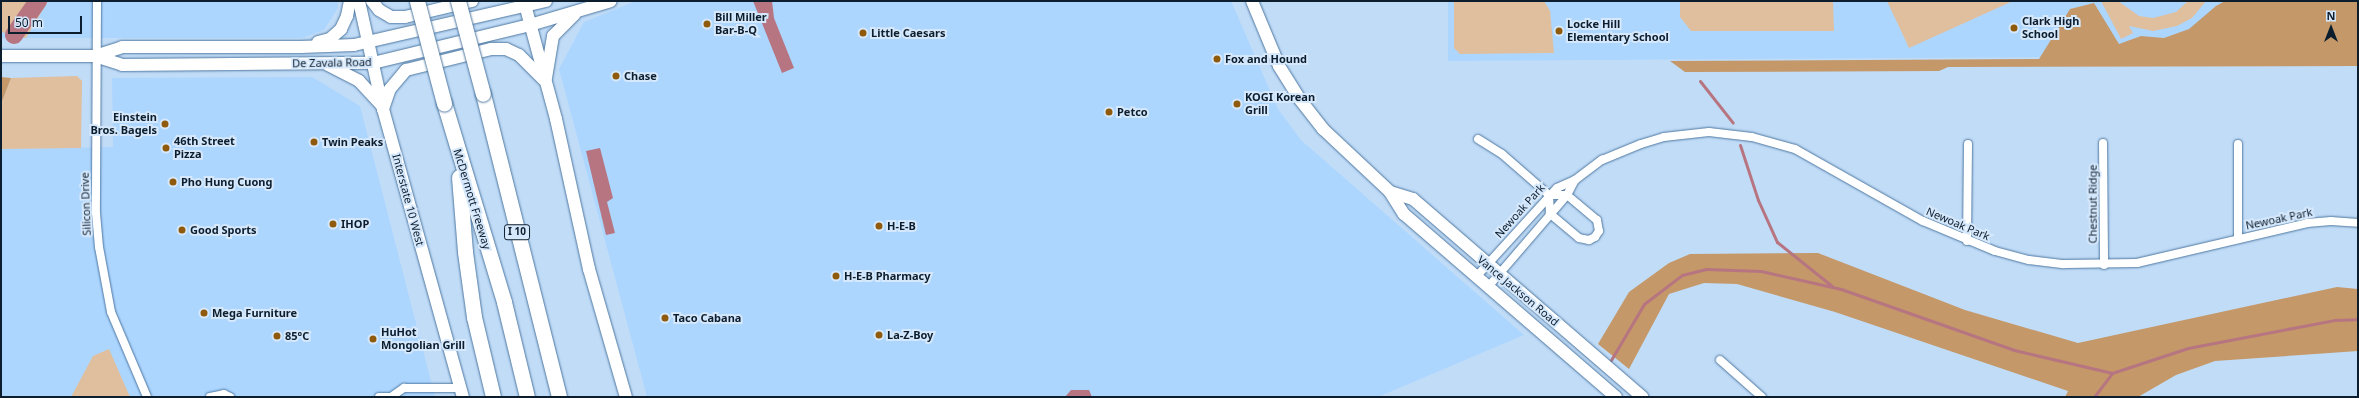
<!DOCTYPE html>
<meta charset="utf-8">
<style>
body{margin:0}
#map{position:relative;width:2359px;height:398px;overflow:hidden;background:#c1dcf7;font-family:"Noto Sans",sans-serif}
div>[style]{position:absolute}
.built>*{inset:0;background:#add6ff}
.green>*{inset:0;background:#dfbf9d}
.forest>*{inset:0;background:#c49869}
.water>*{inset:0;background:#b67580}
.stream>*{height:3px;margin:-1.5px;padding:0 1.5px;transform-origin:1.5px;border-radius:1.5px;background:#b67580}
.river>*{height:18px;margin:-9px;padding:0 9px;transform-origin:9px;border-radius:9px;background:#b67580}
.roads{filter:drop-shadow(0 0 1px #4e78a1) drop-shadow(0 0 1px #4e78a1)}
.street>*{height:8px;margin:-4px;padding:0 4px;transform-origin:4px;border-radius:4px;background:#fff}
.secondary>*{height:12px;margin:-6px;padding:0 6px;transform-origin:6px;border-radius:6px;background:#fff}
.highway>*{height:15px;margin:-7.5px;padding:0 7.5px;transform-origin:7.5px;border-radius:7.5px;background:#fff}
.bridges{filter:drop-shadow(0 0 1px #4e78a1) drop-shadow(0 0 1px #4e78a1)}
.highway-bridge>*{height:15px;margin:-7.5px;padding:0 7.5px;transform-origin:7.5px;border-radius:7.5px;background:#fff}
.dots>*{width:11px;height:11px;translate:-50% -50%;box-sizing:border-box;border:2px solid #d6e8fb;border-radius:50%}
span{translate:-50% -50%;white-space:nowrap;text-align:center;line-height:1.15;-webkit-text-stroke:4px #d6e8fb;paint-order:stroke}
.shield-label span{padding:1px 3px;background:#d6e8fb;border:1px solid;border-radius:3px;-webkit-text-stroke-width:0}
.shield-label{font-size:10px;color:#0c1e2e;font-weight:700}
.poi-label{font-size:11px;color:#0c1e2e;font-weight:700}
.left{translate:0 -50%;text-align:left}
.right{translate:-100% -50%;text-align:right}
.street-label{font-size:11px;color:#0c1e2e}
.frame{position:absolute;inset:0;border:2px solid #0c1e2e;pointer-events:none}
.north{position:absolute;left:2311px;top:8px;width:40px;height:40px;-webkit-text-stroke:3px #d6e8fb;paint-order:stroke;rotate:0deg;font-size:11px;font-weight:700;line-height:16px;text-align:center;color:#0c1e2e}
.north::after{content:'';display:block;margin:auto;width:14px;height:18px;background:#0c1e2e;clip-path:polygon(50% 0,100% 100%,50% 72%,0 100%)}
.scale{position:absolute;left:8px;top:16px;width:74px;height:18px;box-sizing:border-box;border:2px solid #0c1e2e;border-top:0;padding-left:5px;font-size:12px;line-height:14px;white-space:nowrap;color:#0c1e2e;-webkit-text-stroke:3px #d6e8fb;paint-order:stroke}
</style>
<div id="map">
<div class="built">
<i style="clip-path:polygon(1px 1px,338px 1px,338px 8px,324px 30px,302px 38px,1px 38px)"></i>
<i style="clip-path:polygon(636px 1px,1231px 1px,1278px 109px,1301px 140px,1524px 335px,1378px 397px,647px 397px,559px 69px,584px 22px)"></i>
<i style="clip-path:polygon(1448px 1px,2358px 1px,2358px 55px,1448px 61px)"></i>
<i style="clip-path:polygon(312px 77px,360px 106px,435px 397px,1px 397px,1px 149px,113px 147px,112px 78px)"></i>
</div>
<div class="green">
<i style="clip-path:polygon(1px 1px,48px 1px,26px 38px,1px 32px)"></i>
<i style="clip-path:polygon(1454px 1px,1544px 1px,1550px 11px,1554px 53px,1460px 54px,1454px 48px)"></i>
<i style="clip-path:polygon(1680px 1px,1833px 1px,1834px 31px,1691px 31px,1680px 17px)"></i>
<i style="clip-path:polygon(1887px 1px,2013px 1px,1909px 48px)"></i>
<i style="clip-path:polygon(2101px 1px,2118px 1px,2139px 16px,2153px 18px,2176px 12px,2188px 1px,2206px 1px,2192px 18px,2177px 26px,2153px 31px,2129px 26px,2133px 33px,2121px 39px)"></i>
<i style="clip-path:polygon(77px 76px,82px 81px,81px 148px,1px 149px,1px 104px,11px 78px)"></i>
<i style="clip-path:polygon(109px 349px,130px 397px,71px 397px,93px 356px)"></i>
</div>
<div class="forest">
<i style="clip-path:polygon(2225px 1px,2358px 1px,2358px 66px,1948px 67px,1939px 71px,1685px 72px,1670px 61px,2039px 59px,2070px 9px,2094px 3px,2119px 44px,2141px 36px,2164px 38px,2189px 29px,2216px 6px)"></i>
<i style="clip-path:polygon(1px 77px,11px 78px,1px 104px)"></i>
<i style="clip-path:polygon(1818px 253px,1965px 310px,2078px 343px,2337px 287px,2358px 289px,2358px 351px,2215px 361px,2176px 375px,2138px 397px,2065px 397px,2068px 391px,1835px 312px,1737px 284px,1704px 283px,1669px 294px,1629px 369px,1598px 344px,1629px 292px,1669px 263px,1690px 254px)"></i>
</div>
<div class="water">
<i style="clip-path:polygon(753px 1px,772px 1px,774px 18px,794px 68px,782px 73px)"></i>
<i style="clip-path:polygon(600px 148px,613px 198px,607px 202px,615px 233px,606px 235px,586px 151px)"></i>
<i style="clip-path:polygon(1071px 390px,1089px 390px,1092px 397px,1065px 397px)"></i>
</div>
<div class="stream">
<i style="left:1700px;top:81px;width:53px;rotate:51.8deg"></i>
<i style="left:1740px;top:145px;width:58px;rotate:71.9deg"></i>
<i style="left:1758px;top:200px;width:46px;rotate:65.7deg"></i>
<i style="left:1777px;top:242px;width:70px;rotate:38.7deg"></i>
<i style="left:1611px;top:360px;width:65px;rotate:-59.5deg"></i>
<i style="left:1644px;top:304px;width:48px;rotate:-37.3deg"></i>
<i style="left:1682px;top:275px;width:25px;rotate:-14deg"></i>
<i style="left:1706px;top:269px;width:55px;rotate:2.1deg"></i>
<i style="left:1761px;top:271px;width:82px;rotate:12.7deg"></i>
<i style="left:1841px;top:289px;width:183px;rotate:19.4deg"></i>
<i style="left:2014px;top:350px;width:101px;rotate:13.2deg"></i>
<i style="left:2094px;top:397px;width:30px;rotate:-53deg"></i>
<i style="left:2112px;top:373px;width:80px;rotate:-18.2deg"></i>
<i style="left:2188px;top:348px;width:150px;rotate:-10.8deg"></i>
<i style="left:2335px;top:320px;width:23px;rotate:-2deg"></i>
</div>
<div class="river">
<i style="left:14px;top:35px;width:42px;rotate:-54.8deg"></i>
</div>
<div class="roads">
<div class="street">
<i style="left:97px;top:1px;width:212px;rotate:90.3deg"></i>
<i style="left:96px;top:213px;width:34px;rotate:85deg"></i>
<i style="left:99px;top:247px;width:66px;rotate:79.5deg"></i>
<i style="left:111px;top:312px;width:92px;rotate:67deg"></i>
<i style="left:1478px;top:139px;width:28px;rotate:32deg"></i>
<i style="left:1502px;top:154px;width:62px;rotate:41.1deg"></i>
<i style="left:1549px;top:195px;width:18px"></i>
<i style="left:1567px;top:195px;width:39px;rotate:40deg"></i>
<i style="left:1597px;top:220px;width:11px;rotate:80deg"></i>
<i style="left:1599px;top:231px;width:7px;rotate:124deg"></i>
<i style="left:1595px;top:237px;width:7px;rotate:153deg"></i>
<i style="left:1589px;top:240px;width:10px;rotate:-169deg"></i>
<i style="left:1579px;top:238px;width:38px;rotate:-140deg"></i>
<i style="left:1550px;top:214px;width:19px;rotate:-93deg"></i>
<i style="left:2103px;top:143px;width:122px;rotate:89.5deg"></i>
<i style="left:2238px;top:144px;width:95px;rotate:90deg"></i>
<i style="left:1967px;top:241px;width:97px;rotate:-89.4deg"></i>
<i style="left:1476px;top:277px;width:120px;rotate:-47.7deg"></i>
<i style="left:1557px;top:188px;width:20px;rotate:-24deg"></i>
<i style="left:1575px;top:180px;width:34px;rotate:-37deg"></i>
<i style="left:1602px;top:160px;width:42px;rotate:-22.3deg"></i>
<i style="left:1641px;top:144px;width:24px;rotate:-17deg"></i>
<i style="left:1664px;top:137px;width:45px;rotate:-6.3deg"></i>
<i style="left:1709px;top:132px;width:43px;rotate:6.6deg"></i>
<i style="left:1752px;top:137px;width:45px;rotate:15.6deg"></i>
<i style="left:1795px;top:149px;width:147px;rotate:29.4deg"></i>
<i style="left:1923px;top:221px;width:78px;rotate:22.6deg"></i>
<i style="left:1995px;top:251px;width:35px;rotate:15deg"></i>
<i style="left:2029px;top:260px;width:35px;rotate:7deg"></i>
<i style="left:2064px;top:264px;width:73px;rotate:-0.8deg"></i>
<i style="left:2137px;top:263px;width:175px;rotate:-13.2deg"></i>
<i style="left:2307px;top:223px;width:24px;rotate:-5deg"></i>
<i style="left:2331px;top:221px;width:27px;rotate:4deg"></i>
<i style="left:1488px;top:287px;width:121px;rotate:-49.3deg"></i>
<i style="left:1567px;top:195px;width:17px;rotate:-62deg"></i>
<i style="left:1720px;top:360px;width:56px;rotate:41.4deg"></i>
<i style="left:210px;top:397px;width:14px;rotate:-12deg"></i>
<i style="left:224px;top:394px;width:7px;rotate:27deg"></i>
<i style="left:379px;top:397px;width:12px"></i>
<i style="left:391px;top:397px;width:16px;rotate:-35deg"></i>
<i style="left:404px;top:388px;width:57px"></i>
</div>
<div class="secondary">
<i style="left:359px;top:1px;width:111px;rotate:77.5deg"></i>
<i style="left:383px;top:109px;width:299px;rotate:74.5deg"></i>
<i style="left:372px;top:1px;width:11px;rotate:52deg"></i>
<i style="left:379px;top:10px;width:14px;rotate:30deg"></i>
<i style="left:391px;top:17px;width:14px"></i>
<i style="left:405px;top:17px;width:69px;rotate:-13.4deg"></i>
<i style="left:524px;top:1px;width:122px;rotate:74.8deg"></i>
<i style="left:556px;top:119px;width:154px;rotate:77.6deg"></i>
<i style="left:589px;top:269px;width:133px;rotate:73.9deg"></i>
<i style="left:1252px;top:1px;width:70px;rotate:67.4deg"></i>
<i style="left:1279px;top:66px;width:36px;rotate:58deg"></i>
<i style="left:1298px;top:97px;width:41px;rotate:52deg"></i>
<i style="left:1323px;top:129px;width:92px;rotate:43.2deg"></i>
<i style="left:1390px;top:192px;width:26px;rotate:58deg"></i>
<i style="left:1404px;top:214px;width:280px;rotate:40.8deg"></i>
<i style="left:318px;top:42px;width:12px;rotate:-14deg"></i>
<i style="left:330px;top:39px;width:15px;rotate:-42deg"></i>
<i style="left:341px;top:29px;width:14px;rotate:-65deg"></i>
<i style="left:347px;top:16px;width:15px;rotate:-79deg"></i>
<i style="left:1px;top:56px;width:94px"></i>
<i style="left:95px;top:56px;width:28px;rotate:18deg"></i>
<i style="left:122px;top:65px;width:251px;rotate:-0.5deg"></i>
<i style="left:373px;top:63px;width:162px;rotate:-13.6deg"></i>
<i style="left:530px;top:25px;width:84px;rotate:-16.5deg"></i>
<i style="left:95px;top:56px;width:28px;rotate:-18deg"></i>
<i style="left:122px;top:47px;width:179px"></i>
<i style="left:301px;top:47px;width:53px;rotate:-2.2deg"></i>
<i style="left:354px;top:45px;width:197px;rotate:-12.9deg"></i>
<i style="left:328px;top:65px;width:35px;rotate:27deg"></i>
<i style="left:359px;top:81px;width:34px;rotate:47deg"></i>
<i style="left:546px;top:78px;width:43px;rotate:-80.5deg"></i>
<i style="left:553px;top:36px;width:31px;rotate:-45deg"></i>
<i style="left:383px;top:109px;width:21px;rotate:-71deg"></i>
<i style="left:390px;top:89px;width:25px;rotate:-50deg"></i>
<i style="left:406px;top:70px;width:88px;rotate:-13.9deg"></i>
<i style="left:491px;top:49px;width:15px"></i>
<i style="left:506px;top:49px;width:14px;rotate:25deg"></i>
<i style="left:519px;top:55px;width:35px;rotate:45deg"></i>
<i style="left:1390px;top:192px;width:24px;rotate:17deg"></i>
<i style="left:1413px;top:199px;width:303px;rotate:40.8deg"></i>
</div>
<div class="highway">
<i style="left:483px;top:94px;width:312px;rotate:75.9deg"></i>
<i style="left:444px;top:103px;width:208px;rotate:73.2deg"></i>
<i style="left:504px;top:302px;width:98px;rotate:76.4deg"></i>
<i style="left:459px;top:177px;width:75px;rotate:85.4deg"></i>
<i style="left:465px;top:252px;width:66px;rotate:82.1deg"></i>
<i style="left:474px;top:317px;width:82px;rotate:76.6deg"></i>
</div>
</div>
<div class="bridges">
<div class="highway-bridge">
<i style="left:417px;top:1px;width:106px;rotate:75.2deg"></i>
<i style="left:458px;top:1px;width:96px;rotate:75deg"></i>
</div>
</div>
<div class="dots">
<i style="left:707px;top:24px;background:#8f5a0c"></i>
<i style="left:2014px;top:28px;background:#8f5a0c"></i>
<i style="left:1559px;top:31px;background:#8f5a0c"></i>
<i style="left:863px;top:33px;background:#8f5a0c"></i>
<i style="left:1217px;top:59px;background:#8f5a0c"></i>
<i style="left:616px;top:76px;background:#8f5a0c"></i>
<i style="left:1237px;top:104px;background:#8f5a0c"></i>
<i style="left:1109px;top:112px;background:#8f5a0c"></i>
<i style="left:165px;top:124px;background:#8f5a0c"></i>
<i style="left:314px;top:142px;background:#8f5a0c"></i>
<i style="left:166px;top:148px;background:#8f5a0c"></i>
<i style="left:173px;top:182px;background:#8f5a0c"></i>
<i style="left:333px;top:224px;background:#8f5a0c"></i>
<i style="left:879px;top:226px;background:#8f5a0c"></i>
<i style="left:182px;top:230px;background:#8f5a0c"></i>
<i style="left:836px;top:276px;background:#8f5a0c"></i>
<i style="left:204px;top:313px;background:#8f5a0c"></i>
<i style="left:665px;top:318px;background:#8f5a0c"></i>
<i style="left:879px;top:335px;background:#8f5a0c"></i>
<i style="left:277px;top:336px;background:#8f5a0c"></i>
<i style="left:373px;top:339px;background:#8f5a0c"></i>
</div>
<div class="shield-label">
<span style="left:517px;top:232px">I 10</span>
</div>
<div class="poi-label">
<span class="left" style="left:715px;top:24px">Bill Miller<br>Bar-B-Q</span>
<span class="left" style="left:2022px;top:28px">Clark High<br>School</span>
<span class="left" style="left:1567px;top:31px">Locke Hill<br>Elementary School</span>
<span class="left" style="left:871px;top:33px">Little Caesars</span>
<span class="left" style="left:1225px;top:59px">Fox and Hound</span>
<span class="left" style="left:624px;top:76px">Chase</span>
<span class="left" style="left:1245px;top:104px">KOGI Korean<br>Grill</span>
<span class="left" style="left:1117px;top:112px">Petco</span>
<span class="right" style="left:157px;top:124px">Einstein<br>Bros. Bagels</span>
<span class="left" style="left:174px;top:148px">46th Street<br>Pizza</span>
<span class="left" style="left:322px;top:142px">Twin Peaks</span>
<span class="left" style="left:181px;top:182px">Pho Hung Cuong</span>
<span class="left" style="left:341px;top:224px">IHOP</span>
<span class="left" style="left:887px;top:226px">H-E-B</span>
<span class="left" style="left:190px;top:230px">Good Sports</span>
<span class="left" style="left:844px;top:276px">H-E-B Pharmacy</span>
<span class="left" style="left:212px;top:313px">Mega Furniture</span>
<span class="left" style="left:673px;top:318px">Taco Cabana</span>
<span class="left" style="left:381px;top:339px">HuHot<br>Mongolian Grill</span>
<span class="left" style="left:887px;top:335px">La-Z-Boy</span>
<span class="left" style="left:285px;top:336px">85°C</span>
</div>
<div class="street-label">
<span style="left:332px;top:63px;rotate:-1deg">De Zavala Road</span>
<span style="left:472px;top:199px;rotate:73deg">McDermott Freeway</span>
<span style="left:408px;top:200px;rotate:75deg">Interstate 10 West</span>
<span style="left:86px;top:204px;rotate:-92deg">Silicon Drive</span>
<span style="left:2093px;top:204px;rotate:-90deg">Chestnut Ridge</span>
<span style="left:1520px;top:211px;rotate:-48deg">Newoak Park</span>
<span style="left:2279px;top:219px;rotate:-12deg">Newoak Park</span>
<span style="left:1958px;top:224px;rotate:23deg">Newoak Park</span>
<span style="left:1518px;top:291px;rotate:40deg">Vance Jackson Road</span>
</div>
<div class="frame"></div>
<div class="north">N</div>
<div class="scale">50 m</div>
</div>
